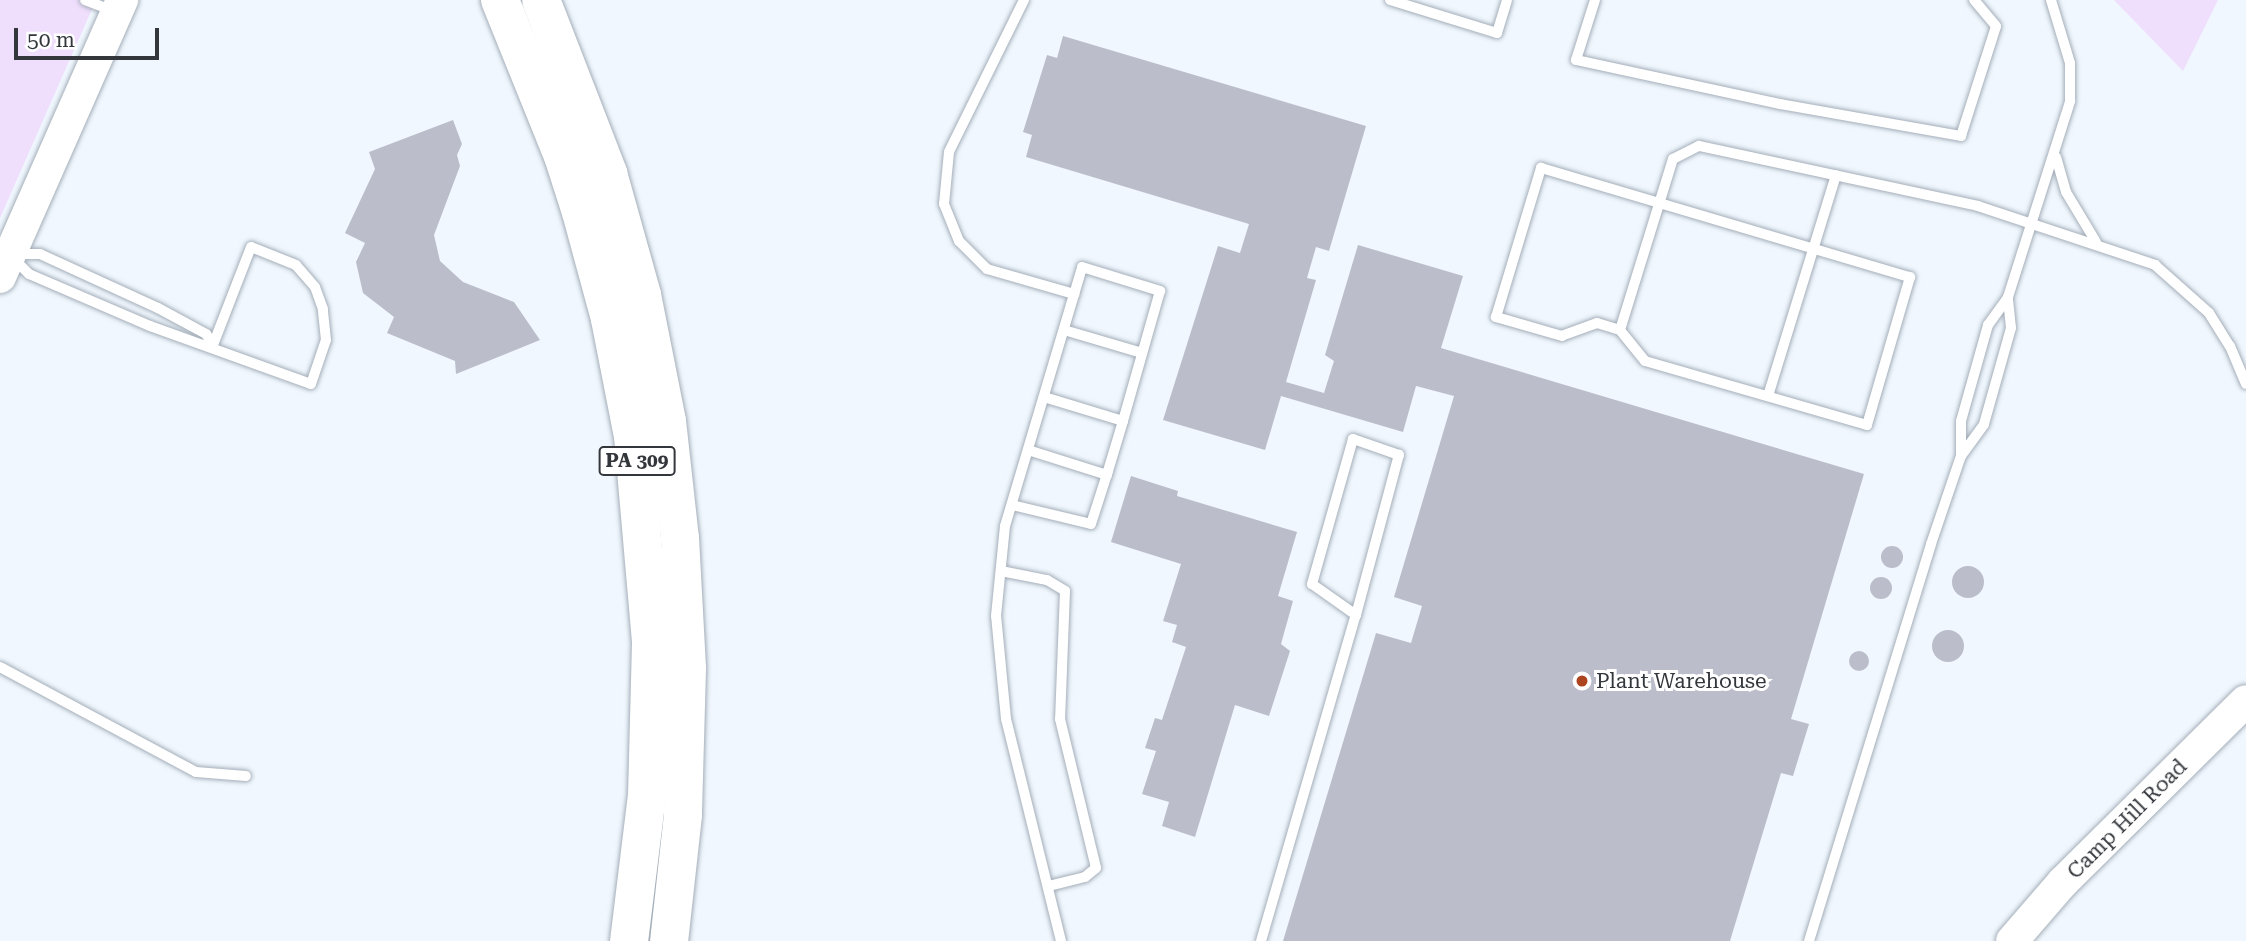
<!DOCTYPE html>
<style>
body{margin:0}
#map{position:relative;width:2246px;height:941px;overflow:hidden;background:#f0f7fe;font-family:"Roboto Serif",serif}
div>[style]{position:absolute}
.green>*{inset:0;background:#efdefc}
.building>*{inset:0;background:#bbbdcb}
.round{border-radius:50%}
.roads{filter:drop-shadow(0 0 2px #a4aeb9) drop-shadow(0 0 2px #a4aeb9)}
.lane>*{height:10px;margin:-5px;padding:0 5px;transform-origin:5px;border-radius:5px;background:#fff}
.secondary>*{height:32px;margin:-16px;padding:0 16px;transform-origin:16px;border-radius:16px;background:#fff}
.highway>*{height:38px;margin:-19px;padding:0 19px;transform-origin:19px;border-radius:19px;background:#fff}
.dots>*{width:19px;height:19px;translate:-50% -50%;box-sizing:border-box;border:4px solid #fff;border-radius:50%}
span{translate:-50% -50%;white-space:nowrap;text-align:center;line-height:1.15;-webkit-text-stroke:6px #fff;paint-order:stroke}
.shield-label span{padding:2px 5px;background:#fff;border:2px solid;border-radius:5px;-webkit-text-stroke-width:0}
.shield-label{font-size:19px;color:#33373c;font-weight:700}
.poi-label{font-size:21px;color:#33373c}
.left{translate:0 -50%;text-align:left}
.street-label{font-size:21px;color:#33373c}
.scale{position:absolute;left:14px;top:28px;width:145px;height:32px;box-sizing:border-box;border:4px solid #33373c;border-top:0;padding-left:9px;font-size:21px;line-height:24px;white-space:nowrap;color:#33373c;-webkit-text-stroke:5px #fff;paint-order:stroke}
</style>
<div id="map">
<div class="green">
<i style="clip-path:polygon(0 0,96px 0,0 218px)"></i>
<i style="clip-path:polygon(2114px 0,2218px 0,2183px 71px)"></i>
</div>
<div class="building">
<i style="clip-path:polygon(1063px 36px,1366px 126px,1329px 251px,1316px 247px,1307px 278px,1316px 280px,1286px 382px,1324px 393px,1334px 361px,1325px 355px,1358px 245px,1463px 276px,1441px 348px,1864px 474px,1791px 719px,1809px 724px,1793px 776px,1781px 773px,1730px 941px,1283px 941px,1376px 633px,1411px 643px,1422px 606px,1394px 597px,1454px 396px,1416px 386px,1403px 432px,1281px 396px,1265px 450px,1163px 420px,1218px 246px,1240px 253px,1249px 224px,1026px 157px,1032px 135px,1023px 132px,1047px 55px,1057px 58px)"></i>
<i style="clip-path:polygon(453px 120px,462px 144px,457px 155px,460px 166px,434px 235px,440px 261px,463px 282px,514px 302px,540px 340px,456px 374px,455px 361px,387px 333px,394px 317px,363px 293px,356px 262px,365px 243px,345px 233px,375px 169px,369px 152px)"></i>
<i style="clip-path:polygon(1131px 476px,1178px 491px,1177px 496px,1297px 532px,1278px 596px,1293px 601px,1281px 644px,1290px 651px,1269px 716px,1235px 705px,1195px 837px,1162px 826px,1169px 802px,1142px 794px,1156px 751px,1145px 748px,1155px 718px,1162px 720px,1186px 647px,1172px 642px,1177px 625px,1163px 621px,1181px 564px,1111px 542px)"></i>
<i class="round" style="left:1881px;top:546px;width:22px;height:22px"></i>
<i class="round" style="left:1952px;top:566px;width:32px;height:32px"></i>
<i class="round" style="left:1870px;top:577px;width:22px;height:22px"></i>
<i class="round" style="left:1932px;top:630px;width:32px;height:32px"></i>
<i class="round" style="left:1849px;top:651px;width:20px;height:20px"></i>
</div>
<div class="roads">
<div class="lane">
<i style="left:85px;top:0;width:31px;rotate:21deg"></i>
<i style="left:1024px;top:0;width:169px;rotate:116.3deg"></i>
<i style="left:949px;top:152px;width:52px;rotate:95.5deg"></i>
<i style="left:944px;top:204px;width:40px;rotate:68deg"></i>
<i style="left:959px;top:241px;width:40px;rotate:45deg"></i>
<i style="left:987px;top:269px;width:91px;rotate:16deg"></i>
<i style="left:1390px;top:0;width:112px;rotate:17.1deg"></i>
<i style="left:1497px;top:33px;width:34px;rotate:-73deg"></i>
<i style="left:1595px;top:0;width:63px;rotate:107.6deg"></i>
<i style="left:1576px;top:60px;width:209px;rotate:12.2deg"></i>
<i style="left:1780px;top:104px;width:184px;rotate:10deg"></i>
<i style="left:1961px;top:136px;width:115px;rotate:-72.3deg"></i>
<i style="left:1996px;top:26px;width:34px;rotate:-130deg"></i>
<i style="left:2056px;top:157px;width:36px;rotate:74deg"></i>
<i style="left:2066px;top:192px;width:58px;rotate:59deg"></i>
<i style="left:1541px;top:168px;width:385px;rotate:16.5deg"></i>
<i style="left:1910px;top:277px;width:154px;rotate:106.2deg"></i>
<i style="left:1867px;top:425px;width:231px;rotate:-163.9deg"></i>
<i style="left:1645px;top:361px;width:40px;rotate:-129deg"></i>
<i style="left:1620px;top:330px;width:24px;rotate:-163deg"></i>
<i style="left:1597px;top:323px;width:37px;rotate:160deg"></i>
<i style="left:1562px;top:336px;width:69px;rotate:-163.9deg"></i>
<i style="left:1496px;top:317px;width:156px;rotate:-73.2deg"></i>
<i style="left:13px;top:254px;width:27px"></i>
<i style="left:40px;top:254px;width:130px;rotate:24.6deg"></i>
<i style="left:158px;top:308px;width:55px;rotate:28.4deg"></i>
<i style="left:206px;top:334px;width:13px;rotate:58deg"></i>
<i style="left:13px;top:258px;width:23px;rotate:45deg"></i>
<i style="left:29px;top:274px;width:132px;rotate:23.3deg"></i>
<i style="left:150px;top:326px;width:171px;rotate:19.8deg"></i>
<i style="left:311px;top:384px;width:46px;rotate:-71.2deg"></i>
<i style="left:326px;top:340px;width:31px;rotate:-96deg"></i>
<i style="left:323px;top:309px;width:23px;rotate:-110deg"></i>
<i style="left:315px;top:287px;width:29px;rotate:-131deg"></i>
<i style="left:296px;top:265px;width:48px;rotate:-158.2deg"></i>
<i style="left:251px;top:247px;width:105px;rotate:111.2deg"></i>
<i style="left:1064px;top:330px;width:81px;rotate:16.4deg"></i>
<i style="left:1620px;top:330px;width:179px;rotate:-72.8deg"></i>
<i style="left:1673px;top:159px;width:29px;rotate:-27deg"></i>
<i style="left:1699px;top:146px;width:285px;rotate:12.1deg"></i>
<i style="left:1978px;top:206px;width:187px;rotate:18.4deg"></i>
<i style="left:2155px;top:265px;width:72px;rotate:41.6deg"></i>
<i style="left:2209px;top:313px;width:39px;rotate:58deg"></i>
<i style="left:2230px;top:346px;width:41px;rotate:67.2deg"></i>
<i style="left:1768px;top:396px;width:231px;rotate:-72.9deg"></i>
<i style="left:1028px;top:450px;width:83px;rotate:17.6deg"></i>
<i style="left:1961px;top:456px;width:35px;rotate:-90deg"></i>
<i style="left:1961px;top:421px;width:100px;rotate:-74.3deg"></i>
<i style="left:1988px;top:325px;width:34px;rotate:-54deg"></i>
<i style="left:2008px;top:297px;width:206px;rotate:-72.4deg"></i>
<i style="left:2070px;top:101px;width:38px;rotate:-90deg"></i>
<i style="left:2070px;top:63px;width:66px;rotate:-106.8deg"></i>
<i style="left:1012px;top:505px;width:81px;rotate:13.5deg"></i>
<i style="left:1091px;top:524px;width:56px;rotate:-72.2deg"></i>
<i style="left:1108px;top:471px;width:52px;rotate:-73.3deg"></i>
<i style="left:1123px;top:421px;width:83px;rotate:-163.1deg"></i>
<i style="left:1001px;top:571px;width:47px;rotate:11.1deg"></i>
<i style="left:1047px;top:580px;width:21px;rotate:31deg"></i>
<i style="left:1065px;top:591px;width:128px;rotate:92.2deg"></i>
<i style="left:1060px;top:719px;width:153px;rotate:76.4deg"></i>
<i style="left:1096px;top:868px;width:14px;rotate:141deg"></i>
<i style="left:1085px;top:877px;width:38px;rotate:166deg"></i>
<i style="left:0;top:667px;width:222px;rotate:28.2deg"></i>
<i style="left:196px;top:772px;width:50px;rotate:4.6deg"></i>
<i style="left:1061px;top:941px;width:229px;rotate:-103.9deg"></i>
<i style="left:1006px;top:719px;width:103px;rotate:-95.5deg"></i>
<i style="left:996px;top:616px;width:90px;rotate:-84.3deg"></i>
<i style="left:1005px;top:526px;width:270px;rotate:-73.4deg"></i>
<i style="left:1082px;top:267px;width:82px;rotate:17.1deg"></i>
<i style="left:1160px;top:291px;width:135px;rotate:105.9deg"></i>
<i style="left:1261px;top:941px;width:340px;rotate:-73.8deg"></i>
<i style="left:1356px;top:615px;width:166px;rotate:-75deg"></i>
<i style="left:1399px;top:455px;width:49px;rotate:-160.8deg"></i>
<i style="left:1353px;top:439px;width:151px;rotate:105.8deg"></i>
<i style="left:1312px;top:584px;width:54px;rotate:35.2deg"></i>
<i style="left:1809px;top:941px;width:415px;rotate:-72.9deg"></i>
<i style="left:1931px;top:544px;width:93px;rotate:-71.2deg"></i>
<i style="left:1961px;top:456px;width:39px;rotate:-54deg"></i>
<i style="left:1984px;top:424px;width:100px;rotate:-74.3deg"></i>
<i style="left:2011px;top:328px;width:31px;rotate:-96deg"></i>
</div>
<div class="secondary">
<i style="left:0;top:277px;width:303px;rotate:-66.2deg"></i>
<i style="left:2012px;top:941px;width:78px;rotate:-49.2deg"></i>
<i style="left:2063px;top:882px;width:257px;rotate:-44.7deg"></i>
</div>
<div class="highway">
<i style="left:500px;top:0;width:168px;rotate:68deg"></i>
<i style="left:563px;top:156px;width:59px;rotate:72.2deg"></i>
<i style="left:581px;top:212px;width:111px;rotate:74.8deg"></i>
<i style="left:610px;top:319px;width:119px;rotate:78.9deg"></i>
<i style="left:633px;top:436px;width:208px;rotate:85deg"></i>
<i style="left:651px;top:643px;width:152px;rotate:91.5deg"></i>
<i style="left:647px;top:795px;width:147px;rotate:97deg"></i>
<i style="left:541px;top:0;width:186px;rotate:68.8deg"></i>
<i style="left:608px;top:173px;width:127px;rotate:74.4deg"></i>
<i style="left:642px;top:295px;width:128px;rotate:78.8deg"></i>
<i style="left:667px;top:421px;width:118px;rotate:83.7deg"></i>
<i style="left:680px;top:538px;width:131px;rotate:86.9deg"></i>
<i style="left:687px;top:669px;width:146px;rotate:91.6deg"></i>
<i style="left:683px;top:815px;width:127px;rotate:96.3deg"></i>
</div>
</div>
<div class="dots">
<i style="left:1582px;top:681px;background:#ac451f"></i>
</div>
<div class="shield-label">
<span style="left:637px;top:461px">PA 309</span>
</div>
<div class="poi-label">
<span class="left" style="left:1596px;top:681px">Plant Warehouse</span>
</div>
<div class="street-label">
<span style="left:2127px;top:819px;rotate:-45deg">Camp Hill Road</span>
</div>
<div class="scale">50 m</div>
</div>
